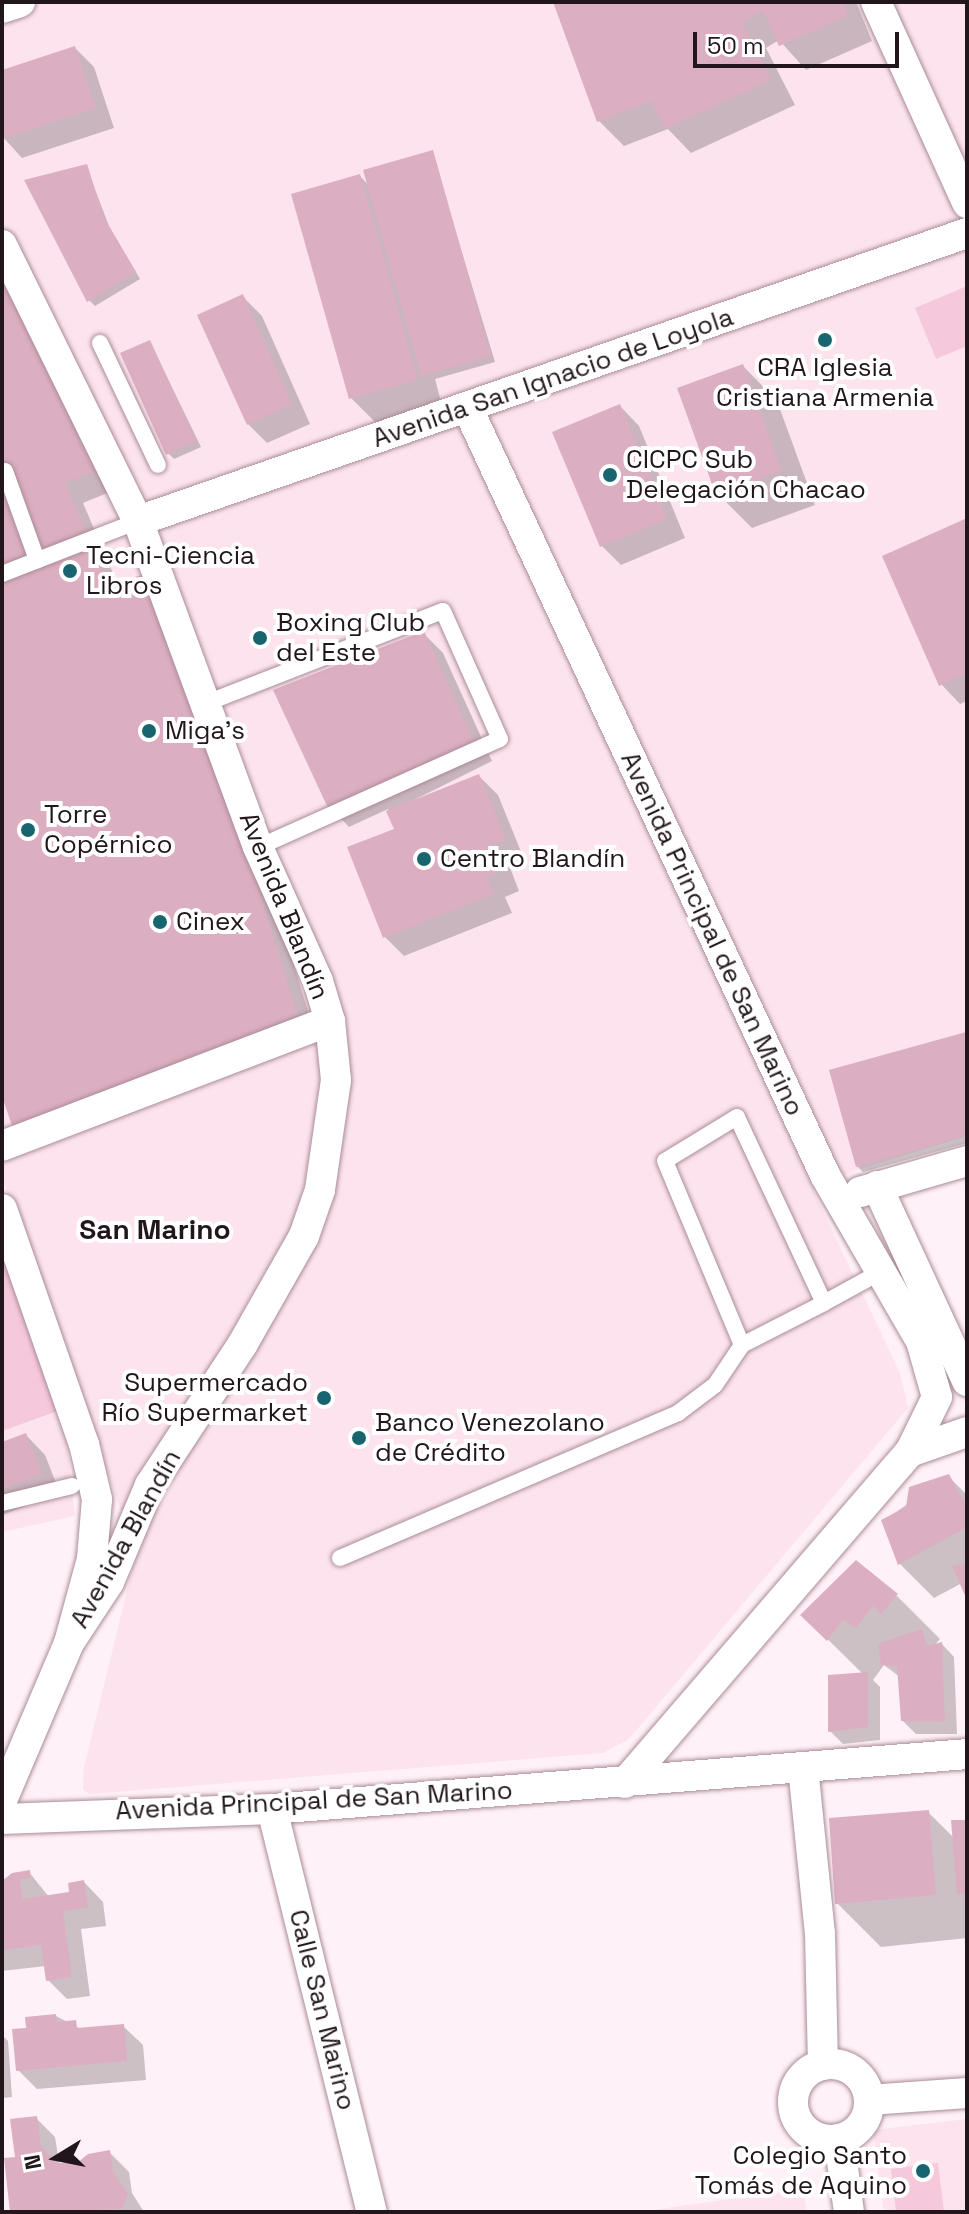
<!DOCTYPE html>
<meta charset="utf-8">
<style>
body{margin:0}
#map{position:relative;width:969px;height:2214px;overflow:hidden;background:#fff1f7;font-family:"Space Grotesk",sans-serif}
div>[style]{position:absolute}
.built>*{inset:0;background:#fce3ed}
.green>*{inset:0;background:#f6c8db}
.shadow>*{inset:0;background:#0003}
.building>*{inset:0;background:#dcaec1}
.roads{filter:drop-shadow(0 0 2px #aa8c98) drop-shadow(0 0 2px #aa8c98)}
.lane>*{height:16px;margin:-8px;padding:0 8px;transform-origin:8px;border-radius:8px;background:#fff}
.street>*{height:30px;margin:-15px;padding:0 15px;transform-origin:15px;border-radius:15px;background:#fff}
.street>.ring{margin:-15px;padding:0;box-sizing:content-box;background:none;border:30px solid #fff;border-radius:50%}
.dots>*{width:22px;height:22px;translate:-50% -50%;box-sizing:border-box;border:4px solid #fff;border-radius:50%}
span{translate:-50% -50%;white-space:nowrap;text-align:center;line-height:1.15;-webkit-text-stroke:8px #fff;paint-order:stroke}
.poi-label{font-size:26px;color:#21161b}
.left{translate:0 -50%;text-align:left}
.right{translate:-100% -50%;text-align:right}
.street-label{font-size:26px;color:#21161b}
.neighbourhood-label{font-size:28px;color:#21161b;font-weight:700}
.frame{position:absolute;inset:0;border:4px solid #21161b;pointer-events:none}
.north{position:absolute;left:16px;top:2118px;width:80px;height:80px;-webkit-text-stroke:6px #fff;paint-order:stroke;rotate:260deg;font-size:22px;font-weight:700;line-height:32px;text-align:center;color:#21161b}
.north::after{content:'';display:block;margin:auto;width:28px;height:36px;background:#21161b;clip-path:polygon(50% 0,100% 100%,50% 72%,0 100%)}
.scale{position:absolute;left:693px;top:32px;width:206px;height:36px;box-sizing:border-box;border:4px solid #21161b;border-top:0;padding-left:10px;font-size:24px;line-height:28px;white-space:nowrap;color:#21161b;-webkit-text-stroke:6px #fff;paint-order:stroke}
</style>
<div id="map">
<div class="built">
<i style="clip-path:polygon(2px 2px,967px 2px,967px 1136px,854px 1171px,813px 1190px,900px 1373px,908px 1408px,629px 1739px,603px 1753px,90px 1794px,83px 1790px,84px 1768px,136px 1553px,2px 1177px)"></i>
<i style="clip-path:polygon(2px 1252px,63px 1409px,75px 1516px,2px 1532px)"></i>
<i style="clip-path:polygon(967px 2119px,967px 2212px,884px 2212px,873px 2130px)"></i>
<i style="clip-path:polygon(803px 2189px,807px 2212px,652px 2212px,652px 2210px)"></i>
</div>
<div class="green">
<i style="clip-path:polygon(967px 286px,967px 346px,936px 359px,915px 308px)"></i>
<i style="clip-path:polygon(2px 1252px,63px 1409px,2px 1431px)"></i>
<i style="clip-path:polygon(938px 2163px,944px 2212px,896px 2212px,891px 2169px)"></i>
</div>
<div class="shadow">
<i style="clip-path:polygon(555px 2px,856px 2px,872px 41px,806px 70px,779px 40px,766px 48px,795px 105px,691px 153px,668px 129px,624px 146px,599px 121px)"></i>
<i style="clip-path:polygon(75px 48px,94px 67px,114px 128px,22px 158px,2px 136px,2px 72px)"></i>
<i style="clip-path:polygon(432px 153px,495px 362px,435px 379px,442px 405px,376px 423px,351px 398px,360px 176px,370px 187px)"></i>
<i style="clip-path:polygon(86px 166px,109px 226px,140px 279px,95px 306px,89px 300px)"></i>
<i style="clip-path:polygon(2px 259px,117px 489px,83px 503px,118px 585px,246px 811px,316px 1037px,2px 1090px)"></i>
<i style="clip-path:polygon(243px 297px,262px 316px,310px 424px,267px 443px,248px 424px)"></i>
<i style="clip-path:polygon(150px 342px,201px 447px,174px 459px,168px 453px)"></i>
<i style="clip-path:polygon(743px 366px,777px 401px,815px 505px,752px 528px,718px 494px)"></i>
<i style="clip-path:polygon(620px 406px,639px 426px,685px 538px,621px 565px,602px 546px)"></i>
<i style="clip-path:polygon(967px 520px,967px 701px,960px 704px,941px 684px)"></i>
<i style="clip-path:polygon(423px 633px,443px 653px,492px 761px,392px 811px,479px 776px,498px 795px,524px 859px,509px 865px,519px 891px,505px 897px,512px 913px,404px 956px,385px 937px,396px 830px,388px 809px,349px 827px,330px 807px)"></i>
<i style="clip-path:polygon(965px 1034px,967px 1143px,863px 1172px,857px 1166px)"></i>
<i style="clip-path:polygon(26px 1435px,45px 1455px,60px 1493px,2px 1515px,2px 1445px)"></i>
<i style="clip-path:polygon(948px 1476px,967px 1495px,967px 1595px,962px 1583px,934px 1598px,900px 1564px,883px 1521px)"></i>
<i style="clip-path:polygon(897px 1596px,940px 1639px,934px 1646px,942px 1644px,954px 1657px,957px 1734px,916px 1734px,903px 1721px,900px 1677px,884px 1665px,873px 1680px,880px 1687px,880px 1740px,843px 1744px,830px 1731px,863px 1674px,803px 1615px)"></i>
<i style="clip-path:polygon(928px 1812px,955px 1839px,967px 1822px,967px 1938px,881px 1947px,837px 1903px)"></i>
<i style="clip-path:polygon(29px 1872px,49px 1897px,71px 1894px,84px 1882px,103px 1902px,106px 1926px,81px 1929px,90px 1996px,67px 1999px,48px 1980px,46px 1966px,2px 1971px,2px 1890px)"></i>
<i style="clip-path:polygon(56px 2016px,83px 2030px,123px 2026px,143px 2045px,146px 2080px,37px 2089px,18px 2070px,28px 2030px)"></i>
<i style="clip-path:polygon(2px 2035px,8px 2041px,12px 2097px,2px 2098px)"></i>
<i style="clip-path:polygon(36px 2118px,55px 2137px,59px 2162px,64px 2167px,110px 2153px,129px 2172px,132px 2193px,144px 2212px,12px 2212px,6px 2160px,18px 2159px)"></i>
</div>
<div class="building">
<i style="clip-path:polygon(553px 2px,843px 2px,848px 16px,779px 46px,763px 11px,742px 22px,771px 80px,665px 129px,651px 101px,597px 122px)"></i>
<i style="clip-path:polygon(75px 46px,96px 108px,2px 139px,2px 70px)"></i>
<i style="clip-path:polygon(433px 150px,491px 356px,421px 376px,363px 170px)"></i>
<i style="clip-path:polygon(87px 164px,104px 218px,136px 272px,87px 302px,24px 180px)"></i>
<i style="clip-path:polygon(360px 174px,418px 380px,349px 399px,291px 194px)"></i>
<i style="clip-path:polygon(2px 275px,99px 469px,65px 483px,109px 586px,150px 572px,228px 790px,298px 1017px,13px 1129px,2px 1096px)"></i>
<i style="clip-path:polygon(243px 294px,292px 404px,247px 425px,197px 315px)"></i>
<i style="clip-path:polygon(150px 340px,196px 441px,166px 455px,120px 353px)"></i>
<i style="clip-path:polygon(743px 364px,782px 471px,716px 495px,677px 388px)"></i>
<i style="clip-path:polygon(620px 404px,667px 519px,600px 547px,552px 432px)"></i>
<i style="clip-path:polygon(967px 518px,967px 673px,939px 686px,882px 556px)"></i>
<i style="clip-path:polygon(424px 631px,474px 742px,328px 808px,273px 690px)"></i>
<i style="clip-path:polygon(479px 774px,506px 839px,491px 846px,501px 871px,487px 877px,494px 894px,383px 938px,347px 847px,394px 829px,386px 811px)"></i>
<i style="clip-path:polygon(966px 1032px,967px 1135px,856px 1167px,829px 1070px)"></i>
<i style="clip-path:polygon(26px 1433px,42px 1474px,2px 1489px,2px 1442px)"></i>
<i style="clip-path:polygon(949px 1474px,967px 1508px,967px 1527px,898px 1565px,881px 1520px,906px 1507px,909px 1487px)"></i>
<i style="clip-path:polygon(856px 1560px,898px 1594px,881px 1614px,873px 1606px,856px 1628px,843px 1620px,827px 1641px,800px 1615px)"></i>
<i style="clip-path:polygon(967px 1564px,967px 1600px,952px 1566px)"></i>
<i style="clip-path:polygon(922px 1629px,927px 1646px,942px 1642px,945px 1722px,901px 1721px,897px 1666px,881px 1665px,878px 1644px)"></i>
<i style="clip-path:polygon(868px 1672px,868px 1727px,828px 1732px,828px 1675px)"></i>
<i style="clip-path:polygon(929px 1810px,936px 1895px,835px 1904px,829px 1818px)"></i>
<i style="clip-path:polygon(951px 1820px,967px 1820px,967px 1893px,957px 1894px)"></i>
<i style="clip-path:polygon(30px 1870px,31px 1878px,20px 1879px,22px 1899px,69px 1892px,68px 1883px,84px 1880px,88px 1907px,63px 1911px,72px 1977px,46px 1981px,41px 1945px,2px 1950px,2px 1881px,12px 1873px)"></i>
<i style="clip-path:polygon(56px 2014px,57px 2022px,76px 2020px,77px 2028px,124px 2024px,127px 2061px,16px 2071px,12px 2029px,26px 2028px,25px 2017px)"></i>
<i style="clip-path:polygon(37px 2116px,41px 2146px,56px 2163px,77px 2163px,88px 2154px,110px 2150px,113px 2171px,128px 2194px,122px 2209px,10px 2212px,4px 2158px,15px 2157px,10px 2119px)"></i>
</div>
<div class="roads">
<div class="lane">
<i style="left:100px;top:343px;width:135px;rotate:64.6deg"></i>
<i style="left:5px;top:471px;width:95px;rotate:70.2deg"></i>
<i style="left:2px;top:574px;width:146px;rotate:-21.3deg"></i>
<i style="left:204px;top:704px;width:256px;rotate:-21.3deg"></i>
<i style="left:443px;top:611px;width:140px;rotate:66deg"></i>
<i style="left:500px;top:739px;width:265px;rotate:155.9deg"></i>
<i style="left:824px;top:1303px;width:205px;rotate:-115.1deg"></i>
<i style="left:737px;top:1117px;width:84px;rotate:148.6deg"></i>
<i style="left:665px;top:1161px;width:199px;rotate:67.3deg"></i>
<i style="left:742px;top:1345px;width:92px;rotate:-27.1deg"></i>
<i style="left:824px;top:1303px;width:68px;rotate:-28.8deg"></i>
<i style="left:2px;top:1503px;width:72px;rotate:-13.7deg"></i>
<i style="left:340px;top:1558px;width:368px;rotate:-23.2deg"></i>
<i style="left:678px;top:1413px;width:46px;rotate:-37.1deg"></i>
<i style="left:715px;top:1385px;width:48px;rotate:-56deg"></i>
</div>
<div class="street">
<i style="left:876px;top:2px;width:221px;rotate:65.6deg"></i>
<i style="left:2px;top:8px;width:19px;rotate:-18deg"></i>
<i style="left:2px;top:245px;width:308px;rotate:63.8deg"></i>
<i style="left:138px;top:521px;width:347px;rotate:69.8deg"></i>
<i style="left:258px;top:847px;width:147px;rotate:65.9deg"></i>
<i style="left:318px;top:981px;width:42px;rotate:73.3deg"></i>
<i style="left:330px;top:1021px;width:59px;rotate:84.2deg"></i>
<i style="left:336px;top:1080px;width:111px;rotate:98.3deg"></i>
<i style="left:320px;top:1190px;width:49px;rotate:109.2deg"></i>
<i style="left:304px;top:1236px;width:125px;rotate:119.6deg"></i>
<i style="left:242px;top:1345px;width:168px;rotate:123.3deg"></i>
<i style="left:150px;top:1485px;width:105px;rotate:112.9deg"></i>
<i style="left:109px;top:1582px;width:73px;rotate:123.3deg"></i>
<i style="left:468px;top:409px;width:845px;rotate:65.01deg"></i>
<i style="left:825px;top:1175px;width:192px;rotate:60deg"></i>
<i style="left:921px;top:1341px;width:58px;rotate:74.1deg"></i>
<i style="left:937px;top:1397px;width:61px;rotate:116.1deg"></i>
<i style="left:138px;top:521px;width:878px;rotate:-19.16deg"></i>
<i style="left:2px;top:1146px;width:351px;rotate:-20.9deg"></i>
<i style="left:877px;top:1186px;width:215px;rotate:65.2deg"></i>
<i style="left:860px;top:1192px;width:111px;rotate:-16.2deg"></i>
<i style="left:2px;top:1209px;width:249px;rotate:70.8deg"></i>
<i style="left:84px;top:1444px;width:57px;rotate:76.7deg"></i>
<i style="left:97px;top:1499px;width:60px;rotate:94.8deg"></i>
<i style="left:92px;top:1559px;width:87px;rotate:105.3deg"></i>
<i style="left:69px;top:1643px;width:171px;rotate:113.1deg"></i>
<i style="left:803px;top:1767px;width:167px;rotate:84.2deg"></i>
<i style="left:820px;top:1933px;width:132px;rotate:88.7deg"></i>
<i style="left:625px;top:1783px;width:437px;rotate:-49.3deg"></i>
<i style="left:910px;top:1452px;width:60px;rotate:-19.3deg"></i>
<i style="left:272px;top:1809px;width:415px;rotate:76.1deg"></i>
<i style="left:2px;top:1819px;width:270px;rotate:-2.1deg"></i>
<i style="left:272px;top:1809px;width:697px;rotate:-4.52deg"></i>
<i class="ring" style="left:793px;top:2064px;width:46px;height:46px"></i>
<i style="left:869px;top:2100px;width:98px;rotate:-4.1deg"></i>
<i style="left:839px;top:2139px;width:74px;rotate:82.2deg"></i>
</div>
</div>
<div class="dots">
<i style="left:825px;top:340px;background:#19656f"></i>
<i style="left:610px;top:475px;background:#19656f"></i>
<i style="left:70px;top:571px;background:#19656f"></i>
<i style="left:260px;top:638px;background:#19656f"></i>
<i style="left:149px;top:731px;background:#19656f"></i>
<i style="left:28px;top:830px;background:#19656f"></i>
<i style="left:424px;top:859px;background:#19656f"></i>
<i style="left:160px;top:922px;background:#19656f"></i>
<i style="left:324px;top:1398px;background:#19656f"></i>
<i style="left:359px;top:1438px;background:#19656f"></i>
<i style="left:923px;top:2171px;background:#19656f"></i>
</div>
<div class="poi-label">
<span style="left:825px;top:383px">CRA Iglesia<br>Cristiana Armenia</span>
<span class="left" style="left:626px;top:475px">CICPC Sub<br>Delegación Chacao</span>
<span class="left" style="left:86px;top:571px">Tecni-Ciencia<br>Libros</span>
<span class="left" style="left:276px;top:638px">Boxing Club<br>del Este</span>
<span class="left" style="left:165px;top:731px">Miga's</span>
<span class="left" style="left:44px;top:830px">Torre<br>Copérnico</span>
<span class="left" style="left:440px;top:859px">Centro Blandín</span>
<span class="left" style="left:176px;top:922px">Cinex</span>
<span class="right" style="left:308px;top:1398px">Supermercado<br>Río Supermarket</span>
<span class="left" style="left:375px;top:1438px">Banco Venezolano<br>de Crédito</span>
<span class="right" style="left:907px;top:2171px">Colegio Santo<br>Tomás de Aquino</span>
</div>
<div class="street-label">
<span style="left:553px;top:378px;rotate:-19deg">Avenida San Ignacio de Loyola</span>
<span style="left:284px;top:906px;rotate:68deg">Avenida Blandín</span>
<span style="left:712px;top:934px;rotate:65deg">Avenida Principal de San Marino</span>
<span style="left:126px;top:1539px;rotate:-61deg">Avenida Blandín</span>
<span style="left:314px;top:1801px;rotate:-3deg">Avenida Principal de San Marino</span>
<span style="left:322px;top:2010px;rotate:76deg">Calle San Marino</span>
</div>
<div class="neighbourhood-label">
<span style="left:155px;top:1229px">San Marino</span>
</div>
<div class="frame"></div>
<div class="north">N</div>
<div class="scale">50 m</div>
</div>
